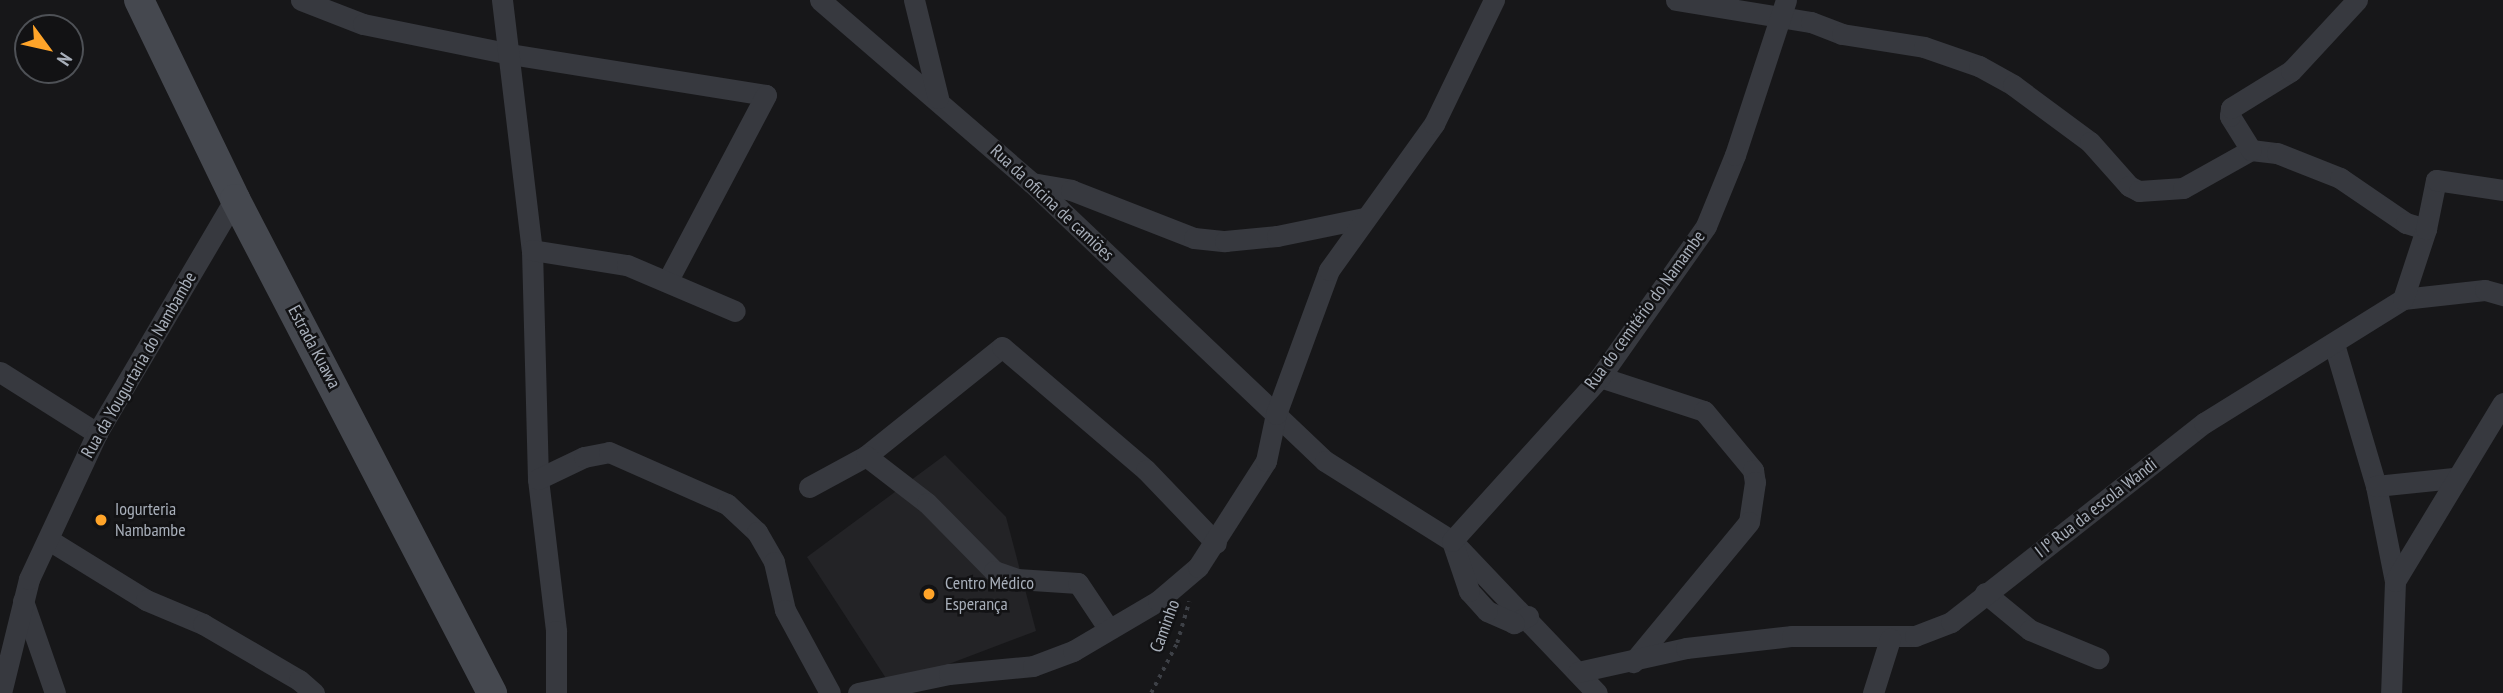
<!DOCTYPE html>
<meta charset="utf-8">
<style>
body{margin:0}
#map{position:relative;width:2503px;height:693px;overflow:hidden;background:#171719;font-family:"PT Sans Narrow",sans-serif}
div>[style]{position:absolute}
.built>*{inset:0;background:#232326}
.path>*{height:3.5px;margin-top:-1.75px;transform-origin:0;background:repeating-linear-gradient(90deg,#3d4046 0 3.5px,transparent 0 8.5px)}
.street>*{height:21px;margin:-10.5px;padding:0 10.5px;transform-origin:10.5px;border-radius:10.5px;background:#37393f}
.secondary>*{height:30px;margin:-15px;padding:0 15px;transform-origin:15px;border-radius:15px;background:#45484f}
.dots>*{width:19px;height:19px;translate:-50% -50%;box-sizing:border-box;border:4px solid #121214;border-radius:50%}
span{translate:-50% -50%;white-space:nowrap;text-align:center;line-height:1.15;-webkit-text-stroke:5px #121214;paint-order:stroke}
.street-label{font-size:18px;color:#a8afba}
.poi-label{font-size:18px;color:#a8afba}
.left{translate:0 -50%;text-align:left}
.north{position:absolute;left:14px;top:14px;width:70px;height:70px;box-sizing:border-box;background:#121214;border:2px solid #4e5156;border-radius:50%;rotate:123deg;font-size:19px;font-weight:700;line-height:28px;text-align:center;color:#a8afba}
.north::after{content:'';display:block;margin:auto;width:24px;height:32px;background:#ffa429;clip-path:polygon(50% 0,100% 100%,50% 72%,0 100%)}
</style>
<div id="map">
<div class="built">
<i style="clip-path:polygon(945px 455px,1006px 517px,1036px 631px,891px 686px,807px 557px)"></i>
</div>
<div class="path">
<i style="left:1151px;top:693px;width:56px;rotate:-62.5deg"></i>
<i style="left:1177px;top:643px;width:43px;rotate:-73.7deg"></i>
</div>
<div class="street">
<i style="left:301px;top:0;width:66px;rotate:21.2deg"></i>
<i style="left:363px;top:24px;width:150px;rotate:11.5deg"></i>
<i style="left:510px;top:54px;width:259px;rotate:9.1deg"></i>
<i style="left:766px;top:95px;width:209px;rotate:117.9deg"></i>
<i style="left:502px;top:0;width:252px;rotate:83.2deg"></i>
<i style="left:532px;top:250px;width:229px;rotate:88.5deg"></i>
<i style="left:538px;top:479px;width:153px;rotate:83.2deg"></i>
<i style="left:556px;top:631px;width:62px;rotate:90deg"></i>
<i style="left:820px;top:0;width:280px;rotate:40.8deg"></i>
<i style="left:1032px;top:183px;width:404px;rotate:43.5deg"></i>
<i style="left:1325px;top:461px;width:150px;rotate:32.2deg"></i>
<i style="left:1452px;top:541px;width:210px;rotate:46.4deg"></i>
<i style="left:914px;top:0;width:101px;rotate:76.2deg"></i>
<i style="left:1676px;top:0;width:137px;rotate:9.3deg"></i>
<i style="left:1811px;top:22px;width:33px;rotate:21deg"></i>
<i style="left:1842px;top:34px;width:83px;rotate:9deg"></i>
<i style="left:1924px;top:47px;width:58px;rotate:19.1deg"></i>
<i style="left:1979px;top:66px;width:39px;rotate:29deg"></i>
<i style="left:2013px;top:85px;width:96px;rotate:36.5deg"></i>
<i style="left:2090px;top:142px;width:59px;rotate:48.4deg"></i>
<i style="left:2129px;top:186px;width:11px;rotate:27deg"></i>
<i style="left:2139px;top:191px;width:44px;rotate:-3.9deg"></i>
<i style="left:2183px;top:188px;width:78px;rotate:-29.2deg"></i>
<i style="left:2251px;top:150px;width:26px;rotate:7deg"></i>
<i style="left:2277px;top:153px;width:68px;rotate:21.6deg"></i>
<i style="left:2340px;top:178px;width:80px;rotate:34.3deg"></i>
<i style="left:2406px;top:223px;width:21px;rotate:17deg"></i>
<i style="left:2251px;top:150px;width:40px;rotate:-122deg"></i>
<i style="left:2230px;top:116px;width:8px;rotate:-83deg"></i>
<i style="left:2231px;top:108px;width:70px;rotate:-31.7deg"></i>
<i style="left:2291px;top:71px;width:97px;rotate:-47.1deg"></i>
<i style="left:1032px;top:183px;width:40px;rotate:10deg"></i>
<i style="left:1071px;top:190px;width:132px;rotate:21.3deg"></i>
<i style="left:1194px;top:238px;width:31px;rotate:6deg"></i>
<i style="left:1225px;top:241px;width:52px;rotate:-5.5deg"></i>
<i style="left:1277px;top:236px;width:90px;rotate:-11.6deg"></i>
<i style="left:532px;top:250px;width:96px;rotate:9deg"></i>
<i style="left:627px;top:265px;width:117px;rotate:23.1deg"></i>
<i style="left:2403px;top:299px;width:82px;rotate:-6.3deg"></i>
<i style="left:2485px;top:290px;width:19px;rotate:16deg"></i>
<i style="left:2334px;top:344px;width:148px;rotate:73.5deg"></i>
<i style="left:2376px;top:486px;width:97px;rotate:78.7deg"></i>
<i style="left:2395px;top:581px;width:112px;rotate:92deg"></i>
<i style="left:0;top:372px;width:115px;rotate:32.2deg"></i>
<i style="left:1600px;top:377px;width:109px;rotate:18.1deg"></i>
<i style="left:1704px;top:411px;width:77px;rotate:50.3deg"></i>
<i style="left:1753px;top:470px;width:12px;rotate:81deg"></i>
<i style="left:1755px;top:482px;width:40px;rotate:98.5deg"></i>
<i style="left:1749px;top:522px;width:182px;rotate:129.6deg"></i>
<i style="left:866px;top:456px;width:174px;rotate:-38.7deg"></i>
<i style="left:1002px;top:347px;width:189px;rotate:40.5deg"></i>
<i style="left:1146px;top:470px;width:101px;rotate:46.2deg"></i>
<i style="left:538px;top:479px;width:51px;rotate:-25.6deg"></i>
<i style="left:584px;top:457px;width:25px;rotate:-11deg"></i>
<i style="left:609px;top:452px;width:129px;rotate:23.8deg"></i>
<i style="left:727px;top:504px;width:41px;rotate:43deg"></i>
<i style="left:757px;top:532px;width:34px;rotate:60deg"></i>
<i style="left:774px;top:562px;width:49px;rotate:77.1deg"></i>
<i style="left:785px;top:610px;width:94px;rotate:61.5deg"></i>
<i style="left:2376px;top:486px;width:78px;rotate:-5.9deg"></i>
<i style="left:809px;top:487px;width:65px;rotate:-28.5deg"></i>
<i style="left:866px;top:456px;width:77px;rotate:37.6deg"></i>
<i style="left:927px;top:503px;width:95px;rotate:45.4deg"></i>
<i style="left:994px;top:571px;width:24px;rotate:19deg"></i>
<i style="left:1017px;top:579px;width:61px;rotate:3.8deg"></i>
<i style="left:1078px;top:583px;width:54px;rotate:56.3deg"></i>
<i style="left:49px;top:540px;width:114px;rotate:31.7deg"></i>
<i style="left:146px;top:600px;width:62px;rotate:22.8deg"></i>
<i style="left:203px;top:624px;width:111px;rotate:30.3deg"></i>
<i style="left:299px;top:680px;width:20px;rotate:41deg"></i>
<i style="left:2395px;top:581px;width:208px;rotate:-58.8deg"></i>
<i style="left:1985px;top:593px;width:58px;rotate:39.4deg"></i>
<i style="left:2030px;top:630px;width:74px;rotate:22.4deg"></i>
<i style="left:23px;top:601px;width:97px;rotate:70.8deg"></i>
<i style="left:1528px;top:616px;width:16px;rotate:153deg"></i>
<i style="left:1514px;top:623px;width:30px;rotate:-156deg"></i>
<i style="left:1487px;top:611px;width:27px;rotate:-132deg"></i>
<i style="left:1469px;top:591px;width:53px;rotate:-108.8deg"></i>
<i style="left:1452px;top:541px;width:221px;rotate:-47.9deg"></i>
<i style="left:1600px;top:377px;width:184px;rotate:-54.9deg"></i>
<i style="left:1706px;top:226px;width:77px;rotate:-67.8deg"></i>
<i style="left:1735px;top:155px;width:163px;rotate:-71.8deg"></i>
<i style="left:1578px;top:672px;width:111px;rotate:-12.5deg"></i>
<i style="left:1686px;top:648px;width:107px;rotate:-6.5deg"></i>
<i style="left:1792px;top:636px;width:123px"></i>
<i style="left:1915px;top:636px;width:39px;rotate:-21deg"></i>
<i style="left:1951px;top:622px;width:322px;rotate:-38.2deg"></i>
<i style="left:2204px;top:423px;width:234px;rotate:-31.9deg"></i>
<i style="left:2403px;top:299px;width:74px;rotate:-71.8deg"></i>
<i style="left:2426px;top:229px;width:50px;rotate:-78.5deg"></i>
<i style="left:2436px;top:180px;width:68px;rotate:8.5deg"></i>
<i style="left:1px;top:693px;width:117px;rotate:-76.2deg"></i>
<i style="left:29px;top:579px;width:161px;rotate:-65deg"></i>
<i style="left:97px;top:433px;width:272px;rotate:-59.5deg"></i>
<i style="left:858px;top:693px;width:93px;rotate:-11.8deg"></i>
<i style="left:949px;top:674px;width:84px;rotate:-5.4deg"></i>
<i style="left:1033px;top:666px;width:43px;rotate:-20.6deg"></i>
<i style="left:1073px;top:651px;width:99px;rotate:-30.5deg"></i>
<i style="left:1158px;top:601px;width:52px;rotate:-40.4deg"></i>
<i style="left:1198px;top:567px;width:126px;rotate:-57.3deg"></i>
<i style="left:1266px;top:461px;width:48px;rotate:-78deg"></i>
<i style="left:1276px;top:414px;width:153px;rotate:-69.8deg"></i>
<i style="left:1329px;top:270px;width:180px;rotate:-54.3deg"></i>
<i style="left:1434px;top:124px;width:138px;rotate:-64.2deg"></i>
<i style="left:1873px;top:693px;width:57px;rotate:-72.5deg"></i>
</div>
<div class="secondary">
<i style="left:139px;top:0;width:221px;rotate:64.2deg"></i>
<i style="left:235px;top:199px;width:557px;rotate:62.51deg"></i>
</div>
<div class="dots">
<i style="left:101px;top:520px;background:#ffa429"></i>
<i style="left:929px;top:594px;background:#ffa429"></i>
</div>
<div class="street-label">
<span style="left:1052px;top:203px;rotate:43deg">Rua da oficina de camiões</span>
<span style="left:1645px;top:310px;rotate:-54deg">Rua do cemitério do Namambe</span>
<span style="left:314px;top:347px;rotate:62deg">Estrada Kuawa</span>
<span style="left:139px;top:365px;rotate:-60deg">Rua da Yougurtaria do Nambambe</span>
<span style="left:2096px;top:508px;rotate:-38deg">I Iº Rua da escola Wandi</span>
<span style="left:1165px;top:626px;rotate:-70deg">Caminho</span>
</div>
<div class="poi-label">
<span class="left" style="left:115px;top:520px">Iogurteria<br>Nambambe</span>
<span class="left" style="left:945px;top:594px">Centro Médico<br>Esperança</span>
</div>
<div class="north">N</div>
</div>
